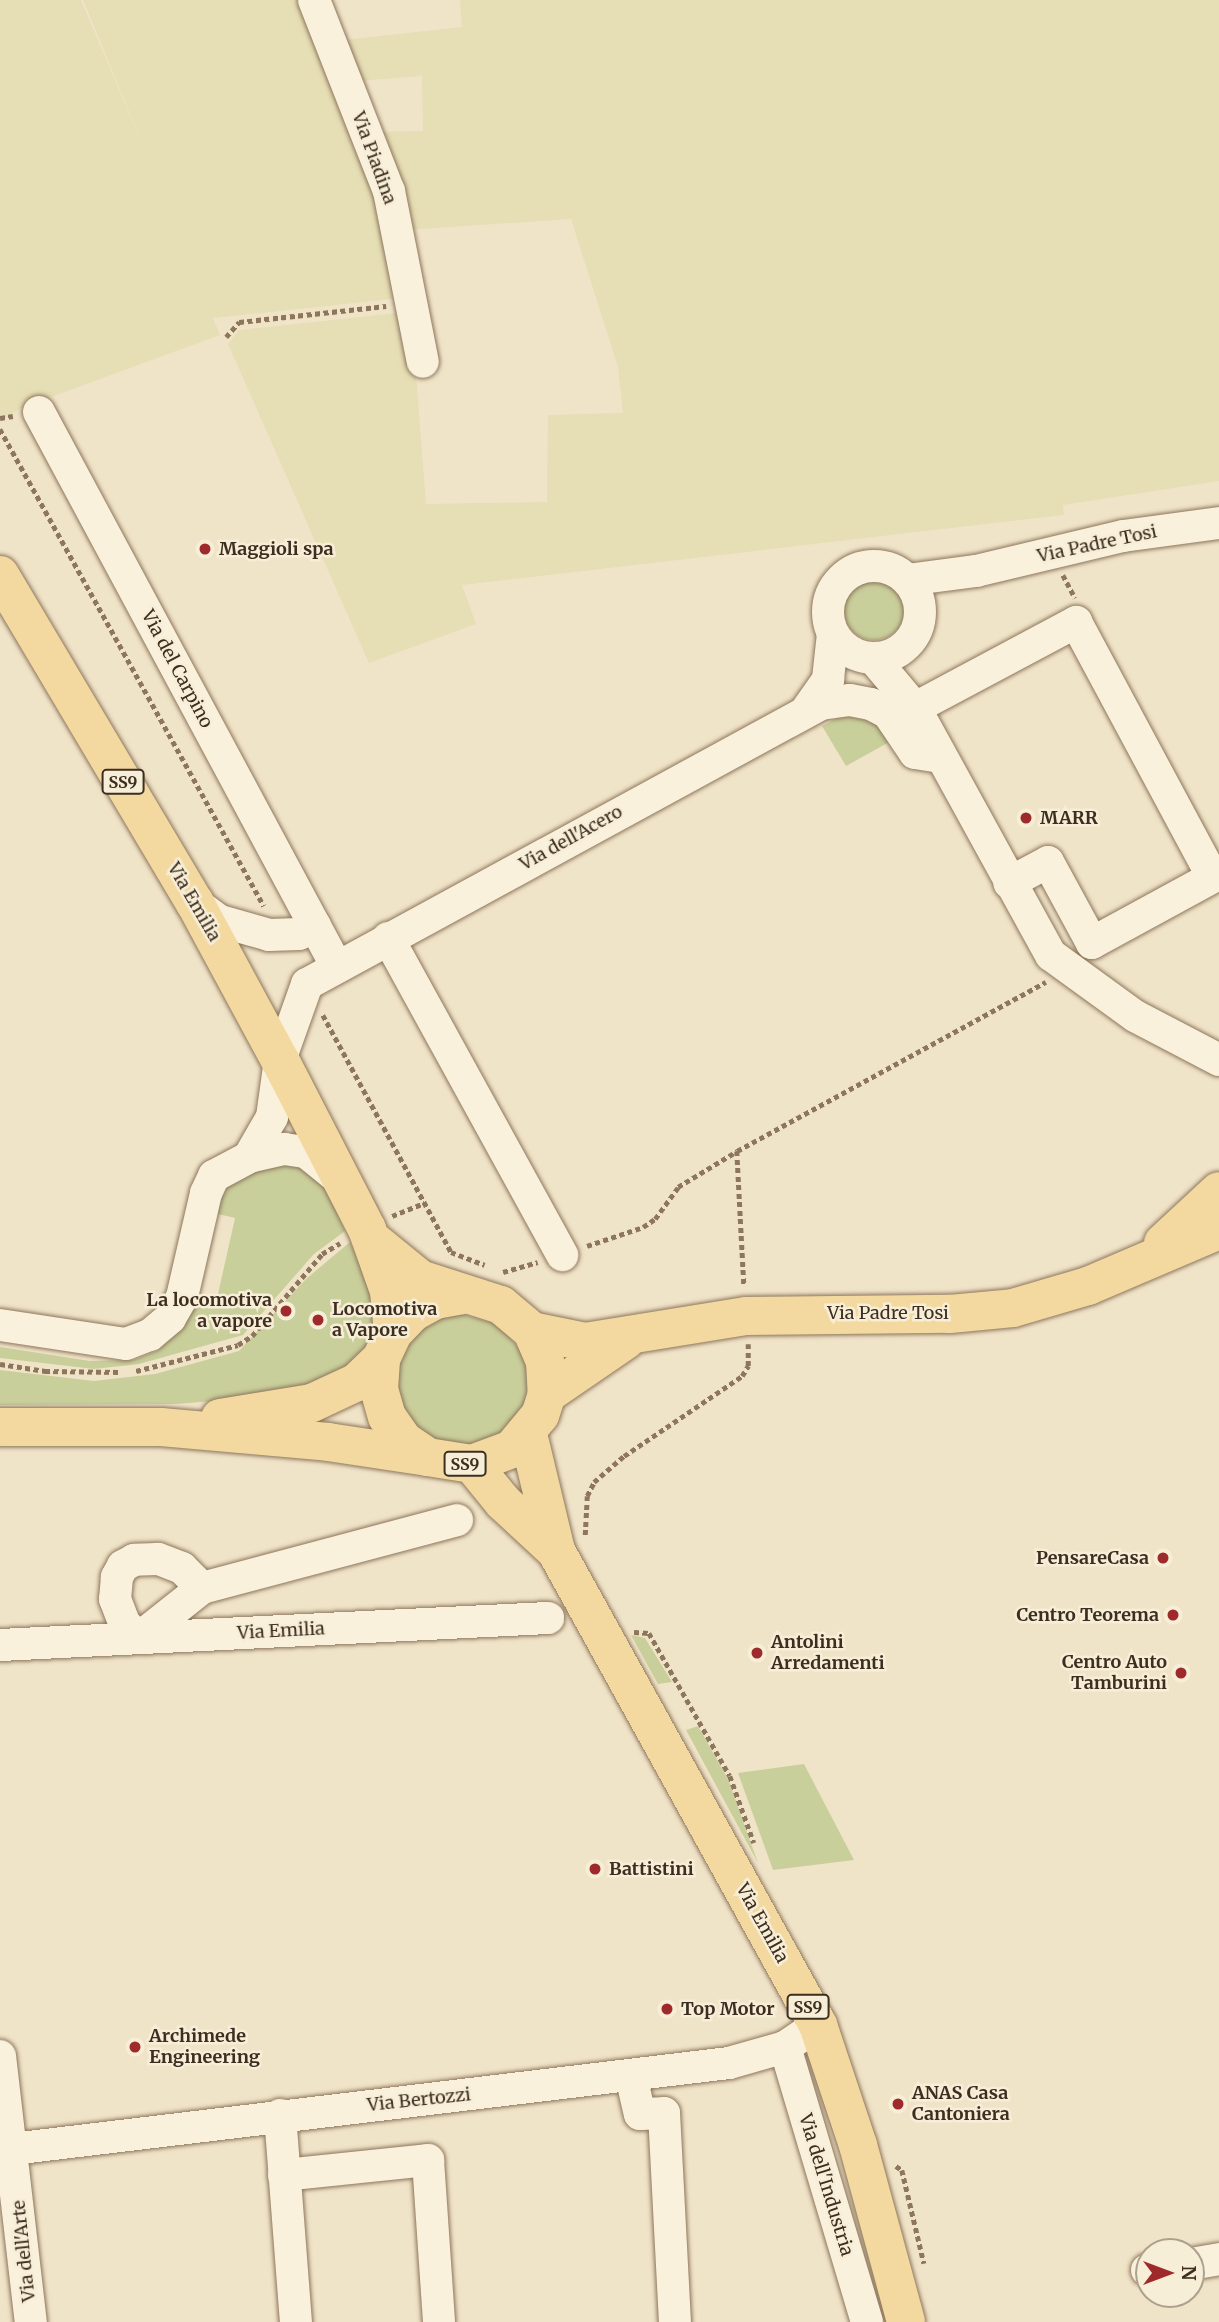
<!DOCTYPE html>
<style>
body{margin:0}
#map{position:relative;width:1219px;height:2322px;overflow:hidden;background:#f0e4c8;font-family:Merriweather,serif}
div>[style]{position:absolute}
.farmland>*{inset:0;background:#e6deb5}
.green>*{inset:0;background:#c9cf9b}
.round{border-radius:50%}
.path>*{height:4.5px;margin-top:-2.25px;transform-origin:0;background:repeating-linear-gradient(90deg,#8d765c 0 5px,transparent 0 8.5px)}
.roads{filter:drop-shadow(0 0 2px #8d765c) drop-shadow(0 0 2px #8d765c)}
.minor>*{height:32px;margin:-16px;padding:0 16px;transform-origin:16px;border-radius:16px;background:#faf1dc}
.minor>.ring{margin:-16px;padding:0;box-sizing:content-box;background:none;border:32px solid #faf1dc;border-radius:50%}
.major>*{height:38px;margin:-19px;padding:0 19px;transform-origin:19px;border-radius:19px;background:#f3d9a0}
.dots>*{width:19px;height:19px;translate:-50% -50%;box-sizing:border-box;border:4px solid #f7eed8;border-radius:50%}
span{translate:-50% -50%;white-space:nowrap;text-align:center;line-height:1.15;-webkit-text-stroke:5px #f7eed8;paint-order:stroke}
.shield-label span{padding:2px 5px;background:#f7eed8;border:2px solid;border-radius:5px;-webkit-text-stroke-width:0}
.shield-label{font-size:16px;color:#3d2e20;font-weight:700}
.street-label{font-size:18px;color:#3d2e20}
.poi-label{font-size:18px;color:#3d2e20;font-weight:700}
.left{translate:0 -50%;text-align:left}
.right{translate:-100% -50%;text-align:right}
.north{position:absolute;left:1135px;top:2238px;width:70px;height:70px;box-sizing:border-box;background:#f7eed8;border:2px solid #ada18e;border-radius:50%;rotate:90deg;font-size:19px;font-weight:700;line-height:28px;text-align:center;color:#3d2e20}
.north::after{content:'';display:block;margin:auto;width:24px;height:32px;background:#9e2a2b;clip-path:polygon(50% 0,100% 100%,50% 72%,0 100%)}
</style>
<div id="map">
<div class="farmland">
<i style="clip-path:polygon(0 0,81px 0,151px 165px,83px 0,299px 0,371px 184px,393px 259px,392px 299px,213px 318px,220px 335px,21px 408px,0 422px)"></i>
<i style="clip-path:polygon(460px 0,1219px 0,1219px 481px,1063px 505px,1064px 515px,462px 585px,476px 624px,369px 663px,228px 344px,239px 330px,397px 313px,404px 322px,416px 375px,426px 504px,547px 502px,548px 415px,623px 413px,618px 367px,571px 219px,405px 230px,378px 132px,423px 131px,422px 76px,358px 81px,344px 40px,462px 27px)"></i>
</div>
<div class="green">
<i class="round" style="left:844px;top:580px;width:60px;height:60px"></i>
<i style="clip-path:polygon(844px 715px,873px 722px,893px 740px,846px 766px,822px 726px)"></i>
<i style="clip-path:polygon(279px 1160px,294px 1163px,323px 1181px,345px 1231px,314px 1254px,243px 1335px,139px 1364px,94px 1369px,0 1358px,0 1347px,90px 1361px,134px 1360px,157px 1351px,185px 1323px,197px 1299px,216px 1303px,235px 1218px,214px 1213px,228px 1186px)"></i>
<i style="clip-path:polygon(350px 1242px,379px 1299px,379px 1319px,360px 1361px,345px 1378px,227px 1400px,176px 1404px,0 1405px,0 1370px,94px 1381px,155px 1374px,239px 1351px,306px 1279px)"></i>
<i style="clip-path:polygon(456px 1313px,498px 1324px,525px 1356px,530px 1377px,520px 1419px,487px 1447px,425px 1442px,397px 1409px,394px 1366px,402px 1346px,435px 1319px)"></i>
<i style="clip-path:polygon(631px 1635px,645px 1638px,672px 1682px,658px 1684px)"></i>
<i style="clip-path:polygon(698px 1726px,728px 1779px,758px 1863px,686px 1730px)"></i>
<i style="clip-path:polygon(804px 1764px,854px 1860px,773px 1870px,738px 1773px)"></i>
</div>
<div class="path">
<i style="left:226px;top:337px;width:20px;rotate:-49deg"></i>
<i style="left:239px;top:322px;width:148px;rotate:-6.2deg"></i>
<i style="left:0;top:418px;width:13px;rotate:-9deg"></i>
<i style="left:0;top:429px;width:545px;rotate:61.04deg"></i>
<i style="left:1063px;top:575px;width:26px;rotate:62deg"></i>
<i style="left:323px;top:1015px;width:269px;rotate:61.6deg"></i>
<i style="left:451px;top:1252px;width:36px;rotate:21deg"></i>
<i style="left:737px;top:1151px;width:352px;rotate:-28.7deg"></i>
<i style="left:392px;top:1216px;width:35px;rotate:-22deg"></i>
<i style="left:587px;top:1246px;width:59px;rotate:-18.7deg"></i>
<i style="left:643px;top:1227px;width:14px;rotate:-34deg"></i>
<i style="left:655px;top:1219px;width:39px;rotate:-54deg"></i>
<i style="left:678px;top:1187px;width:69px;rotate:-31.4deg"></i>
<i style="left:737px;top:1151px;width:135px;rotate:87deg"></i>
<i style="left:503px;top:1272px;width:36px;rotate:-16deg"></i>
<i style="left:0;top:1364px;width:46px;rotate:8.8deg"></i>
<i style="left:45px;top:1371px;width:76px;rotate:0.8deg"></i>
<i style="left:136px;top:1371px;width:105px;rotate:-14.3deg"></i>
<i style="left:238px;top:1345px;width:17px;rotate:-33deg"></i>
<i style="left:252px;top:1336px;width:108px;rotate:-49.5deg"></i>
<i style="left:322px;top:1254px;width:21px;rotate:-31deg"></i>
<i style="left:585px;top:1535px;width:39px;rotate:-87deg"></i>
<i style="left:587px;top:1496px;width:16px;rotate:-63deg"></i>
<i style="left:594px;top:1482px;width:40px;rotate:-41deg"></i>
<i style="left:624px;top:1456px;width:143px;rotate:-34.1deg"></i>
<i style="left:742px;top:1376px;width:12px;rotate:-59deg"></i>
<i style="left:748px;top:1366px;width:22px;rotate:-90deg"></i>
<i style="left:634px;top:1632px;width:15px;rotate:4deg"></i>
<i style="left:649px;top:1633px;width:164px;rotate:60.5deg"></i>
<i style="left:730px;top:1776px;width:71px;rotate:70.3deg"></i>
<i style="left:896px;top:2166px;width:7px;rotate:34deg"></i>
<i style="left:902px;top:2170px;width:96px;rotate:76.7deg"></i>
</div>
<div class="roads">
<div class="minor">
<i style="left:314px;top:0;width:205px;rotate:68.6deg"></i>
<i style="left:389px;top:191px;width:174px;rotate:78.8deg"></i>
<i style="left:39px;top:412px;width:630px;rotate:61.77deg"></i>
<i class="ring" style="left:828px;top:566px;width:60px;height:60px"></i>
<i style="left:907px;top:580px;width:70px;rotate:-7.4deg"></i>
<i style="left:976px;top:571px;width:151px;rotate:-13.4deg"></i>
<i style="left:1123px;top:536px;width:97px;rotate:-7.7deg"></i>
<i style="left:873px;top:658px;width:65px;rotate:50deg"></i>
<i style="left:915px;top:708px;width:282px;rotate:61.2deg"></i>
<i style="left:1051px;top:955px;width:104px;rotate:36deg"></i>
<i style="left:1135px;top:1016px;width:95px;rotate:27.6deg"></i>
<i style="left:915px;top:708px;width:183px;rotate:-28.1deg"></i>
<i style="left:1076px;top:622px;width:289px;rotate:61.8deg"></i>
<i style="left:1213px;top:877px;width:138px;rotate:151.4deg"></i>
<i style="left:1092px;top:943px;width:92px;rotate:-118.5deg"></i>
<i style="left:1048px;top:862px;width:44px;rotate:151.7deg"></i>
<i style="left:806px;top:711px;width:39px;rotate:-55deg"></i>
<i style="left:828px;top:679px;width:45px;rotate:-83.7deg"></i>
<i style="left:195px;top:903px;width:31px;rotate:36deg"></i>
<i style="left:220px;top:921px;width:51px;rotate:15.9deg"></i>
<i style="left:269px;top:935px;width:30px;rotate:-2deg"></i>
<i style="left:299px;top:934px;width:18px;rotate:-27deg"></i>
<i style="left:388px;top:938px;width:362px;rotate:61.2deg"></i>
<i style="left:249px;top:1157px;width:46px;rotate:-60.1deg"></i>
<i style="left:272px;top:1117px;width:58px;rotate:-82deg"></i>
<i style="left:280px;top:1060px;width:81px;rotate:-70.4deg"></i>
<i style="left:307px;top:984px;width:585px;rotate:-28.58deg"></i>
<i style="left:821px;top:704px;width:29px;rotate:-8deg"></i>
<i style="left:850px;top:700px;width:21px;rotate:11deg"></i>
<i style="left:871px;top:704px;width:19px;rotate:28deg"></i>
<i style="left:888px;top:713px;width:48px;rotate:56deg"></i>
<i style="left:915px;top:753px;width:24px;rotate:9deg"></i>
<i style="left:0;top:1325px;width:127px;rotate:8.6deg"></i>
<i style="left:126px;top:1344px;width:26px;rotate:-21deg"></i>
<i style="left:150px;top:1335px;width:26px;rotate:-40deg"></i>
<i style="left:170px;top:1318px;width:24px;rotate:-60deg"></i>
<i style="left:182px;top:1297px;width:107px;rotate:-77deg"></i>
<i style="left:206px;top:1193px;width:19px;rotate:-65deg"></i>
<i style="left:214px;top:1176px;width:40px;rotate:-28deg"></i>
<i style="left:249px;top:1157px;width:36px;rotate:-13deg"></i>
<i style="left:284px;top:1149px;width:22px;rotate:8deg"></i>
<i style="left:306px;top:1152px;width:41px;rotate:39.1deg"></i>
<i style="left:202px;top:1588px;width:28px;rotate:-135deg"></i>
<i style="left:182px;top:1568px;width:26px;rotate:-159deg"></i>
<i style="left:158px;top:1559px;width:24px;rotate:178deg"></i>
<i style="left:134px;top:1560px;width:13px;rotate:151deg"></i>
<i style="left:123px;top:1566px;width:13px;rotate:119deg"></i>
<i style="left:117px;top:1577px;width:22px;rotate:95deg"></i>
<i style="left:115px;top:1599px;width:26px;rotate:69deg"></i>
<i style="left:124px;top:1623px;width:21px;rotate:45deg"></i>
<i style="left:139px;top:1638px;width:80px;rotate:-38.4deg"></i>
<i style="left:202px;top:1588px;width:264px;rotate:-14.9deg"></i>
<i style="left:0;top:1645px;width:549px;rotate:-2.82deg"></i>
<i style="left:785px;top:2047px;width:287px;rotate:73.4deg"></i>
<i style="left:0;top:2056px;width:268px;rotate:83.4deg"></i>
<i style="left:631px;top:2076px;width:39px;rotate:77deg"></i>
<i style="left:640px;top:2114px;width:24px;rotate:-2deg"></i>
<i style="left:664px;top:2113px;width:209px;rotate:87deg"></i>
<i style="left:280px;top:2115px;width:208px;rotate:85.6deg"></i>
<i style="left:12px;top:2149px;width:722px;rotate:-6.84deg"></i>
<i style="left:729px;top:2063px;width:58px;rotate:-15.9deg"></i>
<i style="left:785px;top:2047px;width:40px;rotate:-34deg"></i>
<i style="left:284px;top:2175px;width:145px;rotate:-5.9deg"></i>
<i style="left:428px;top:2160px;width:162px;rotate:86.1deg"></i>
<i style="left:1191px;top:2264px;width:28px;rotate:-10deg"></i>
<i style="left:1147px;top:2270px;width:2px"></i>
</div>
<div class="major">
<i style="left:0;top:575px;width:382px;rotate:59.3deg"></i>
<i style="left:195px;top:903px;width:179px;rotate:61.6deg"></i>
<i style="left:280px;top:1060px;width:190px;rotate:62.8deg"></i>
<i style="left:367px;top:1229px;width:66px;rotate:70.5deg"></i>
<i style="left:389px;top:1291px;width:42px;rotate:84.6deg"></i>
<i style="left:371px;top:1239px;width:63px;rotate:39.2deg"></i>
<i style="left:420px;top:1279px;width:85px;rotate:17.8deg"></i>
<i style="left:501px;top:1305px;width:40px;rotate:40deg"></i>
<i style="left:532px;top:1331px;width:33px;rotate:67deg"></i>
<i style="left:545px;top:1361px;width:33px;rotate:87deg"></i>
<i style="left:547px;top:1394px;width:22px;rotate:108deg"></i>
<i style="left:540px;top:1415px;width:44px;rotate:129.5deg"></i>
<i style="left:512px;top:1449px;width:43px;rotate:159.4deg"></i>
<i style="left:472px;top:1464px;width:45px;rotate:-171deg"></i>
<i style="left:428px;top:1457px;width:29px;rotate:-146deg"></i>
<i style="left:404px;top:1441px;width:29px;rotate:-125deg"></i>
<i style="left:387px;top:1417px;width:29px;rotate:-106deg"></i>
<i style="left:379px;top:1389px;width:30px;rotate:-86deg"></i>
<i style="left:381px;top:1359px;width:29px;rotate:-65deg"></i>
<i style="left:393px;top:1333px;width:28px;rotate:-46deg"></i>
<i style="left:412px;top:1313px;width:26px;rotate:-29deg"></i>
<i style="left:435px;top:1300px;width:27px;rotate:-10deg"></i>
<i style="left:1163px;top:1243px;width:76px;rotate:-42.9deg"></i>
<i style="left:532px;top:1331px;width:54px;rotate:11.7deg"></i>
<i style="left:585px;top:1342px;width:163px;rotate:-9.2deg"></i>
<i style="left:746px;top:1316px;width:204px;rotate:-0.6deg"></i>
<i style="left:950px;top:1314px;width:63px;rotate:-5.4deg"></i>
<i style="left:1013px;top:1308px;width:78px;rotate:-16.3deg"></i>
<i style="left:1088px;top:1286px;width:142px;rotate:-23.1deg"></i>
<i style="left:547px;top:1394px;width:96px;rotate:-34.4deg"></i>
<i style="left:220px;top:1418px;width:93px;rotate:-9.3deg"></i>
<i style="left:312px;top:1403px;width:50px;rotate:-25deg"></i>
<i style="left:357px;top:1382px;width:33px;rotate:-44deg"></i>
<i style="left:0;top:1427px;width:161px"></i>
<i style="left:161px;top:1427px;width:168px;rotate:5.1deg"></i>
<i style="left:328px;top:1442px;width:101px;rotate:8.5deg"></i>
<i style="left:528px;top:1434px;width:120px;rotate:76.5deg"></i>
<i style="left:556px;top:1551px;width:542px;rotate:61.07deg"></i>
<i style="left:818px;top:2025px;width:126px;rotate:71.6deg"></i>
<i style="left:858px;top:2145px;width:183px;rotate:74.8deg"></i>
<i style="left:472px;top:1464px;width:49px;rotate:50.8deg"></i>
<i style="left:503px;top:1502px;width:72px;rotate:42.8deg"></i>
</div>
</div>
<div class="dots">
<i style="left:205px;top:549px;background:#9e2a2b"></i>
<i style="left:1026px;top:818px;background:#9e2a2b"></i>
<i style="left:286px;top:1311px;background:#9e2a2b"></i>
<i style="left:318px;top:1320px;background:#9e2a2b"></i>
<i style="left:1163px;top:1558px;background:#9e2a2b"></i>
<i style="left:1173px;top:1615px;background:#9e2a2b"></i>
<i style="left:757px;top:1653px;background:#9e2a2b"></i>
<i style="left:1181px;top:1673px;background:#9e2a2b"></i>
<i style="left:595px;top:1869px;background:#9e2a2b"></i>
<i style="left:667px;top:2009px;background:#9e2a2b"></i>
<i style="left:135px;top:2047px;background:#9e2a2b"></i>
<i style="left:898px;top:2104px;background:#9e2a2b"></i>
</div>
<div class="shield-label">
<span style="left:123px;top:782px">SS9</span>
<span style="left:465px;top:1464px">SS9</span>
<span style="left:808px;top:2007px">SS9</span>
</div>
<div class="street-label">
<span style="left:374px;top:158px;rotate:70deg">Via Piadina</span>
<span style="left:1097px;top:544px;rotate:-12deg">Via Padre Tosi</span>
<span style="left:177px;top:669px;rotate:62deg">Via del Carpino</span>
<span style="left:571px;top:838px;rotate:-29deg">Via dell'Acero</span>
<span style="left:194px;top:902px;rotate:60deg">Via Emilia</span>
<span style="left:888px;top:1313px">Via Padre Tosi</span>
<span style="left:281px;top:1631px;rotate:-3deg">Via Emilia</span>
<span style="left:762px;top:1923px;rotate:61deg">Via Emilia</span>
<span style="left:419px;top:2100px;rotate:-6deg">Via Bertozzi</span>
<span style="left:826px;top:2185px;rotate:73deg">Via dell'Industria</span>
<span style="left:24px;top:2251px;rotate:-96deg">Via dell'Arte</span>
</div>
<div class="poi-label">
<span class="left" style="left:219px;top:549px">Maggioli spa</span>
<span class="left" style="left:1040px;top:818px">MARR</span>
<span class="right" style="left:272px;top:1311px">La locomotiva<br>a vapore</span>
<span class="left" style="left:332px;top:1320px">Locomotiva<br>a Vapore</span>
<span class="right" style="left:1149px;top:1558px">PensareCasa</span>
<span class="right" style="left:1159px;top:1615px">Centro Teorema</span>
<span class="left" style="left:771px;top:1653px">Antolini<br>Arredamenti</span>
<span class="right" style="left:1167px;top:1673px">Centro Auto<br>Tamburini</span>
<span class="left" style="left:609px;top:1869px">Battistini</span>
<span class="left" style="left:681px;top:2009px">Top Motor</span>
<span class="left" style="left:149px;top:2047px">Archimede<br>Engineering</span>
<span class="left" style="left:912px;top:2104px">ANAS Casa<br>Cantoniera</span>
</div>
<div class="north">N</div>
</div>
